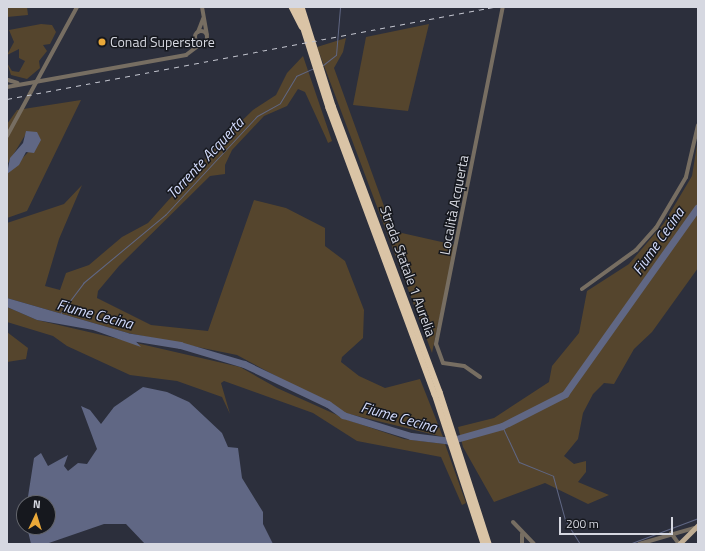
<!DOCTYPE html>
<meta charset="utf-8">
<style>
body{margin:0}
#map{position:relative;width:705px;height:551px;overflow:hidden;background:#2c2f3c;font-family:"Titillium Web",sans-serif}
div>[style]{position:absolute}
.green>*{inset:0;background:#55452d}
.water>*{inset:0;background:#606784}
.stream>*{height:1px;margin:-0.5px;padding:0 0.5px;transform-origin:0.5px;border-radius:0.5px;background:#606784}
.river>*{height:7px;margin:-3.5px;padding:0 3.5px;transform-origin:3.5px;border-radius:3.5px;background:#606784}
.minor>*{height:4px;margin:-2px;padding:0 2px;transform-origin:2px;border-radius:2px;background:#776e62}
.minor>.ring{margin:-2px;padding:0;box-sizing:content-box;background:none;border:4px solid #776e62;border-radius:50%}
.major>*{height:5px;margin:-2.5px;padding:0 2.5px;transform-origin:2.5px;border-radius:2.5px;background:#beac93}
.highway>*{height:5.5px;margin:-2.75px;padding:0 2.75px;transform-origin:2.75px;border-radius:2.75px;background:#dac4a6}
.rail>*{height:1px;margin-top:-0.5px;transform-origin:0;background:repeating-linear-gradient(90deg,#c3c5cf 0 5px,transparent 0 10px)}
.dots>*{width:11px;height:11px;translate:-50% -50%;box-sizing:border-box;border:2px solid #16181e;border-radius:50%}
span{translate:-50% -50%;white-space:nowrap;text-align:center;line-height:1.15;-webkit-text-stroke:3px #16181e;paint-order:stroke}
.poi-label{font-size:14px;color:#d6d8e1}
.left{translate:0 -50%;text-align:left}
.street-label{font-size:14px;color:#d6d8e1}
.water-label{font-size:15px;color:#d3dbfc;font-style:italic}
.frame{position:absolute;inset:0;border:8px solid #d6d8e1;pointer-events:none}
.north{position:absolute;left:16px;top:495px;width:40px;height:40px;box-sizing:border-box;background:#16181e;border:1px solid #63656c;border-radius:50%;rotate:4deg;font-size:11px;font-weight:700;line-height:16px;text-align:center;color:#d6d8e1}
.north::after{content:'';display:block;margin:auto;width:14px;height:18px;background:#eba939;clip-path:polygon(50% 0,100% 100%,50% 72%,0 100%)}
.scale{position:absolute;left:559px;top:517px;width:114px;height:18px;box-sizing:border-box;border:2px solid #d6d8e1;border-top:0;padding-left:5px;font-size:12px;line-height:14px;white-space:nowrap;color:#d6d8e1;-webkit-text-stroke:3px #16181e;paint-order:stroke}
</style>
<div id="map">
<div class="green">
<i style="clip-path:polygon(7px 7px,27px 7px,28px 15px,7px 17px)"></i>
<i style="clip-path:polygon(41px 24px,52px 25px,56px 32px,50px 44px,43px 45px,47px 51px,39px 61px,40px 68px,27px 79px,11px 75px,7px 63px,12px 71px,19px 72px,25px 61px,19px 58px,19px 49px,7px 55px,14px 42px,9px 30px)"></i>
<i style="clip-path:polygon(429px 24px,408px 111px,353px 105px,366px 37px)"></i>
<i style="clip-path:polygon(346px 38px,343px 52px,334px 68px,393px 231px,455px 245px,432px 353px,317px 47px)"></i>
<i style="clip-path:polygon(303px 56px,332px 141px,328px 143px,326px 138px,305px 92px,298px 89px,287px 106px,264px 116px,232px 150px,225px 165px,225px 174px,210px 176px,119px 266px,98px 291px,97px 298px,151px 325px,208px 331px,254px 200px,286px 208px,325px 228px,325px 246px,345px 261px,364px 310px,363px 338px,342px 357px,341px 362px,359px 376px,385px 388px,420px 379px,443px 437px,345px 413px,237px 355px,128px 333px,7px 298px,7px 223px,64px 204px,82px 185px,59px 239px,45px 286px,60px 290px,66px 273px,89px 265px,122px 237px,148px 223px,224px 138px,253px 110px,276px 95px,287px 73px)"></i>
<i style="clip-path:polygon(81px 100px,27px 211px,7px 218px,7px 174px,39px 141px,37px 134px,27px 132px,7px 165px,7px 124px,17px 110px)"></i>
<i style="clip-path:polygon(698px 138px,698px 268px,652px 332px,634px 349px,614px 384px,604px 383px,593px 394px,583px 413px,578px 439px,564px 456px,574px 464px,586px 461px,586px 472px,578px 482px,609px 495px,588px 504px,545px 483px,494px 502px,463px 447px,458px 427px,494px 418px,549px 382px,552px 366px,579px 333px,587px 291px,629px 264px,664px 223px,692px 176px)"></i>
<i style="clip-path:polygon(7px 307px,37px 320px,240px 367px,277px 388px,348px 420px,404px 439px,445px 444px,466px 503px,462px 505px,441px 457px,357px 441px,313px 413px,224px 381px,221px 383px,230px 414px,222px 397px,177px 381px,130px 375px,67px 346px,53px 336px,7px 322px)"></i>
<i style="clip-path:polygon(7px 332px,28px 348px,26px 359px,7px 362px)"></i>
</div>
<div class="water">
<i style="clip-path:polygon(26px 131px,37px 132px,41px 140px,34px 153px,26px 152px,19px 165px,7px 174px,10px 158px,23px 143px)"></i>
<i style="clip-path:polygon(7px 298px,128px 333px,141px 347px,93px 330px,37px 320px,7px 307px)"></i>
<i style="clip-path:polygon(143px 387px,167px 392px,189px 402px,222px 433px,228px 447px,238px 448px,242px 478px,263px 512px,263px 524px,273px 544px,145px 544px,126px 524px,104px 524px,46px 544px,31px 544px,27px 527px,48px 527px,48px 503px,27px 503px,34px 458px,41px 453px,48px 466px,68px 455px,64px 466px,68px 471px,78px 463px,87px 464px,97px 449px,81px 406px,90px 410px,101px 424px,114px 407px)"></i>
</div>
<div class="stream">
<i style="left:323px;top:65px;width:16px;rotate:-38deg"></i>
<i style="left:336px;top:55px;width:48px;rotate:-85.2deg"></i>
<i style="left:60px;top:314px;width:39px;rotate:-53deg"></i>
<i style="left:83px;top:283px;width:107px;rotate:-39.7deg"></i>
<i style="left:165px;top:215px;width:135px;rotate:-47.1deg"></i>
<i style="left:257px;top:116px;width:26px;rotate:-29deg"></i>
<i style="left:280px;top:103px;width:31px;rotate:-59deg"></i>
<i style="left:296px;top:76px;width:20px;rotate:-24deg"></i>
<i style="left:502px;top:426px;width:40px;rotate:65deg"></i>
<i style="left:519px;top:462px;width:37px;rotate:22deg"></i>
<i style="left:553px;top:476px;width:46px;rotate:74.7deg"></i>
<i style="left:565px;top:520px;width:28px;rotate:58deg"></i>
<i style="left:629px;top:544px;width:74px;rotate:-20.6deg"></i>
</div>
<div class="river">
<i style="left:125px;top:336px;width:56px;rotate:9.3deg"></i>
<i style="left:180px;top:345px;width:67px;rotate:16.5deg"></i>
<i style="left:244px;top:364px;width:93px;rotate:25.5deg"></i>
<i style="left:328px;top:404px;width:19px;rotate:36deg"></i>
<i style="left:343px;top:415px;width:71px;rotate:17.2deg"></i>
<i style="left:411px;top:436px;width:38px;rotate:7deg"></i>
<i style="left:449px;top:441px;width:55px;rotate:-15.8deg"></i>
<i style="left:502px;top:426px;width:71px;rotate:-26.9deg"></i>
<i style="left:565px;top:394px;width:229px;rotate:-54.6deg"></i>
</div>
<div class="minor">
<i style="left:202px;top:7px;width:28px;rotate:80deg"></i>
<i class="ring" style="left:195px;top:31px;width:8px;height:8px"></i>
<i style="left:198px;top:32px;width:14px;rotate:-69deg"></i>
<i style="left:8px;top:80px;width:10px;rotate:17deg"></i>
<i style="left:7px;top:87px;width:182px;rotate:-10.1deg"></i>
<i style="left:186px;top:55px;width:20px;rotate:-37deg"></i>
<i style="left:7px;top:136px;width:147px;rotate:-61.5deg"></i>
<i style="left:582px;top:289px;width:67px;rotate:-35.8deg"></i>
<i style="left:636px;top:250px;width:30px;rotate:-48deg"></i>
<i style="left:656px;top:228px;width:59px;rotate:-59.5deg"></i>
<i style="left:686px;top:177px;width:53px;rotate:-77deg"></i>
<i style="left:480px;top:377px;width:19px;rotate:-145deg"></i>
<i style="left:464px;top:366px;width:21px;rotate:-172deg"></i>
<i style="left:443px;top:363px;width:20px;rotate:-110deg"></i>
<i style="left:436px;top:344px;width:344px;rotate:-78.8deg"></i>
<i style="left:513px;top:522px;width:30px;rotate:46deg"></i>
<i style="left:671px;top:533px;width:14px;rotate:54deg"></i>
<i style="left:522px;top:534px;width:10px;rotate:90deg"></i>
<i style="left:639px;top:544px;width:57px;rotate:-16.2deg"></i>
</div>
<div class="major">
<i style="left:679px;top:544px;width:27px;rotate:-45deg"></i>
</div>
<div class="highway">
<i style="left:292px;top:7px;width:22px;rotate:63deg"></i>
<i style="left:297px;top:7px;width:106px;rotate:72.4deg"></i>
<i style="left:329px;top:108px;width:305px;rotate:69.7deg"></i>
<i style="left:435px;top:394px;width:158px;rotate:71.9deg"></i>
<i style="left:302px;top:7px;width:104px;rotate:72.6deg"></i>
<i style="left:333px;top:106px;width:305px;rotate:69.5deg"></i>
<i style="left:440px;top:392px;width:160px;rotate:72.1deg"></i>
</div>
<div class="rail">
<i style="left:7px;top:99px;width:495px;rotate:-10.7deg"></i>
</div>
<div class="dots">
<i style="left:102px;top:42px;background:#eba939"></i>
</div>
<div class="poi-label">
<span class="left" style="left:110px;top:42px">Conad Superstore</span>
</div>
<div class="street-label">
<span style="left:454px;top:205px;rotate:-79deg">Località Acquerta</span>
<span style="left:408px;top:271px;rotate:70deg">Strada Statale 1 Aurelia</span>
</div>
<div class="water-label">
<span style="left:205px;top:158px;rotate:-47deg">Torrente Acquerta</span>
<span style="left:658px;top:241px;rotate:-55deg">Fiume Cecina</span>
<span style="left:95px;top:314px;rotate:15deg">Fiume Cecina</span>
<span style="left:399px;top:417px;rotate:16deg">Fiume Cecina</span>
</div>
<div class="frame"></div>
<div class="north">N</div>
<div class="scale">200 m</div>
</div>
